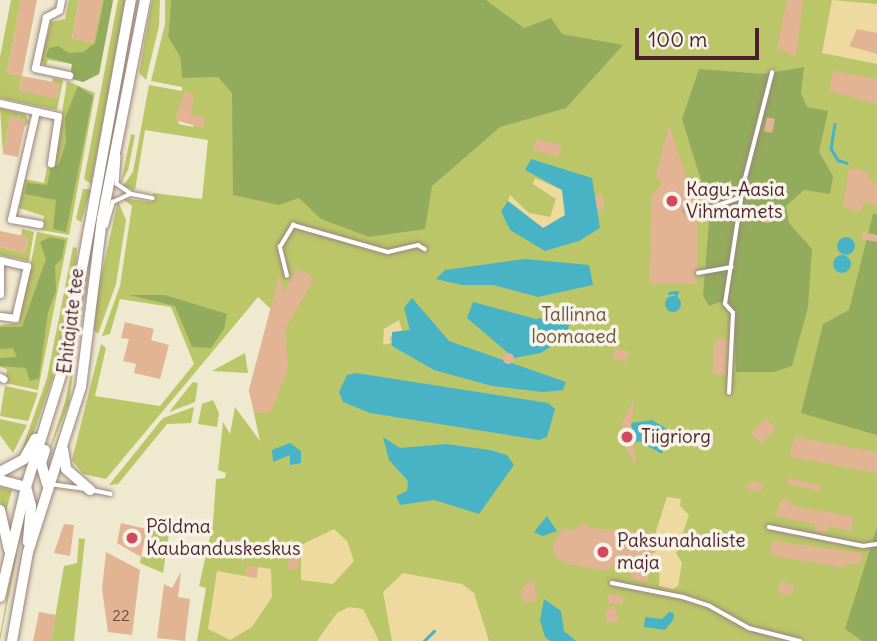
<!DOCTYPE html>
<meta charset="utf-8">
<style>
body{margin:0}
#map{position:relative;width:877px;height:641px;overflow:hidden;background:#efe9d0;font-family:Delius,sans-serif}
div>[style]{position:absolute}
.green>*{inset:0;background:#bac668}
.forest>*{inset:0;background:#93ab5c}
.sand>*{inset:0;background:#eeda9e}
.water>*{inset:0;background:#48b3c5}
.round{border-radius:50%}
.stream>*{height:2.5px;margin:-1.25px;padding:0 1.25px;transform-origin:1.25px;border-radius:1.25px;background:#48b3c5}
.building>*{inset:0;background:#e3b493}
.roads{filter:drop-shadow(0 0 2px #9c847e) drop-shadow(0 0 2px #9c847e)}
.lane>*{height:3.5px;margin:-1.75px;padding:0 1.75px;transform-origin:1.75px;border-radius:1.75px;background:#fff}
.street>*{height:7px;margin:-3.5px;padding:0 3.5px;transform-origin:3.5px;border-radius:3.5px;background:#fff}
.secondary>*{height:10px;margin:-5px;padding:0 5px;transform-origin:5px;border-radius:5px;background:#fff}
.primary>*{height:10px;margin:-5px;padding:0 5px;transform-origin:5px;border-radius:5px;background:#fff}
.dots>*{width:19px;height:19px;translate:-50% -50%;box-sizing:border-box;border:4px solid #f7f3e8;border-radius:50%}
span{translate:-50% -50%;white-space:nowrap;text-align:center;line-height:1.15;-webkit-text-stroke:7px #f7f3e8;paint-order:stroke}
.number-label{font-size:16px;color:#704445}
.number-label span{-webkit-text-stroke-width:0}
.poi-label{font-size:19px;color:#4a1f2b}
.left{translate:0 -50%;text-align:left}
.park-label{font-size:19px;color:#6c513d}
.street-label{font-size:19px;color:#4a1f2b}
.scale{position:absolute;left:635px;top:28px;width:124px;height:32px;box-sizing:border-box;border:4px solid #4a1f2b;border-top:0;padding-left:9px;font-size:21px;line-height:24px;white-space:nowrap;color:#4a1f2b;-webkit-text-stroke:5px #f7f3e8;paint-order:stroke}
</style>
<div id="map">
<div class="green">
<i style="clip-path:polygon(11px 0,21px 0,7px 73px,22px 76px,19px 90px,57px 98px,59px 84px,52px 82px,53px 78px,63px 80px,57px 110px,0 98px,0 57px)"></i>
<i style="clip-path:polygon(69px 0,79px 0,72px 38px,93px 43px,102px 0,113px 0,99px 74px,83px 82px,70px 78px,72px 64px,48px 60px,46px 66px,40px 61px,51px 22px,65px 19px)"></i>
<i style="clip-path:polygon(118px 0,126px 0,91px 184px,84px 179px)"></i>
<i style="clip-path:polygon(152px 0,160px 0,159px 26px,146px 80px,139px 73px)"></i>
<i style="clip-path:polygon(evenodd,165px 0,171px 0,168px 37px,180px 57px,182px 78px,215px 0,877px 0,877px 641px,197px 641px,206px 588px,199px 586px,213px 523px,216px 479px,225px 478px,226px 473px,218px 470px,223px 422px,230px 434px,235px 407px,260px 441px,249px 390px,271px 309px,258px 297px,106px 479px,83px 474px,72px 460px,101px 344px,106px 348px,95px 396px,160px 406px,194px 364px,171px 307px,120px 299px,110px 334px,102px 336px,120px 286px,132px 206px,122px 198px,152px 202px,153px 193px,202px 199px,208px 140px,145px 130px,135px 190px,123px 186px,133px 172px,149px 85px,182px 91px,182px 87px,151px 81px,165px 24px,165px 0,177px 112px,195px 116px,193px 127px,179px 124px,177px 112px)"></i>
<i style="clip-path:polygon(67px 81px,95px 93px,69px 235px,41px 230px,44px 216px,19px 208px,25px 179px,44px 183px,48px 163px,54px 164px)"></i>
<i style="clip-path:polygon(0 108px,25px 114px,29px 122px,24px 127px,25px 120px,10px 117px,3px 154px)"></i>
<i style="clip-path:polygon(131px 134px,135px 135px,128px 170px,121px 183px)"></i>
<i style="clip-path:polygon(83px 189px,91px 189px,81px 222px,76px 219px)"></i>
<i style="clip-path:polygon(118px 201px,126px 220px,116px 284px,98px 334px,94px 330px,97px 295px)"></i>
<i style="clip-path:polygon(22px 229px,34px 232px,29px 261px,0 255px,0 247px,25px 253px,28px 238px,21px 236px)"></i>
<i style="clip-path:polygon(37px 232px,68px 238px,38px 390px,5px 383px,7px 369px,0 367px,0 325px,19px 323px)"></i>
<i style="clip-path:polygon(73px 247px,77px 248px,76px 266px,56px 368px,31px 441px,19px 458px,47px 378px)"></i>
<i style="clip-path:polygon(77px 343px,69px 403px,45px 462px,65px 402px)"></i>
<i style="clip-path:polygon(245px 353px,248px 373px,212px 371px)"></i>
<i style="clip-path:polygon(193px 382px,198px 383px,195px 402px,169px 412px)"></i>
<i style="clip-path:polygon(5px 386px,38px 393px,28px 421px,0 416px)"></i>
<i style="clip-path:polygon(213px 400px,219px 413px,217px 427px,198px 424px,202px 404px)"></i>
<i style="clip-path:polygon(194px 407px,191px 423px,167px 424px,118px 484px,109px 485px,163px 418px)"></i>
<i style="clip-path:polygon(0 419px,27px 425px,13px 453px,0 435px)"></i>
<i style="clip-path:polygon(0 487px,12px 490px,6px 511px,0 502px)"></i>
<i style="clip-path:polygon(155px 518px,171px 521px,163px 573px,140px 563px,141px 557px,148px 557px)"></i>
<i style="clip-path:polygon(79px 538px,85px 539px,74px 641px,51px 641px,64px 566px,77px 563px)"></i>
<i style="clip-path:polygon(15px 553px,17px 554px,0 641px,0 635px)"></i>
</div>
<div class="forest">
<i style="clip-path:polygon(104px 0,113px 0,99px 74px,83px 82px,70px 78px,72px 64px,46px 57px,49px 48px,58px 46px,69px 53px,83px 52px,95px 43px)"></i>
<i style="clip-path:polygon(171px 0,486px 0,524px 28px,551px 18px,562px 34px,623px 45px,566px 108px,500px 127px,432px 186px,425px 229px,369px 237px,321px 219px,299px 198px,279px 205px,233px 195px,232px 93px,218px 77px,182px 78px,180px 57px,168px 37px)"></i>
<i style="clip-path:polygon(804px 67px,801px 93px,807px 107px,828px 111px,819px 152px,833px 176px,830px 194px,804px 190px,786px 206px,789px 223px,812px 249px,808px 307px,792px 366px,774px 372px,736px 372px,734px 317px,720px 302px,709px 306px,703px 296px,710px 209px,682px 119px,699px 69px,764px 74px)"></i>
<i style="clip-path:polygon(78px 86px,93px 96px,66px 232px,53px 229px,56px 200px,25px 194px,27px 183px,47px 185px,51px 168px,59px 164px,66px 142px,65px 118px)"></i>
<i style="clip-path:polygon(873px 214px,877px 214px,877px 435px,801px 413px,823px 324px,849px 310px)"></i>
<i style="clip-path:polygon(50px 237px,65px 240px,62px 258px,55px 266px,56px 291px,48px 312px,39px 378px,30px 381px,26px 368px,0 366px,0 358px,17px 357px,13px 348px,0 349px,0 327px,22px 327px,46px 259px,40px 242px)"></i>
<i style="clip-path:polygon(129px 295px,165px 295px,227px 314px,224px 329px,211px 348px,192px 347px,175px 306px)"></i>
<i style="clip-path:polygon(877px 527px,877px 641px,862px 641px,845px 629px)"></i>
</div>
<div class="sand">
<i style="clip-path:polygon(832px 0,877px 4px,877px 64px,822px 53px)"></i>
<i style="clip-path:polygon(535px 178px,562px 190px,565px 215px,558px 223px,543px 228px,508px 201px,510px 195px,529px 213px,550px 217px,556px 199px,533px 184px)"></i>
<i style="clip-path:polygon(399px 320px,402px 330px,390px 337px,391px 343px,383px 345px,384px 329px)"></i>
<i style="clip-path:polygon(667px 497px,681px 499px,680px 506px,689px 515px,676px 553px,682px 563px,678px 586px,673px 589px,659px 586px,660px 567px,650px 563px,649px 555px,656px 552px,651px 547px)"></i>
<i style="clip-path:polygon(334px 529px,347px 541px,354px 561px,333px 584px,301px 580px,301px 545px)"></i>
<i style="clip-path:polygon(258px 567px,271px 569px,272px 597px,252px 627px,230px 640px,208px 629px,217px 571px,256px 578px)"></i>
<i style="clip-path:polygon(403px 573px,462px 584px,474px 593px,489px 641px,392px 641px,383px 592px)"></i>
<i style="clip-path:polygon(349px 607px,363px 609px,379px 641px,317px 641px,337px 613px)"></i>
</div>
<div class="water">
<i style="clip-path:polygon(531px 159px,592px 178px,600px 228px,579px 241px,545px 251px,510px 230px,501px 211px,508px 201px,543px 228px,565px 215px,562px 190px,525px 170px)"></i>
<i class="round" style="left:837px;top:237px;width:18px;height:18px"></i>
<i class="round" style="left:833px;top:255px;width:18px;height:18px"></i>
<i style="clip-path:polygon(525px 259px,589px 265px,593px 285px,538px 297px,493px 285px,462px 285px,436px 279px,445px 270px)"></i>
<i class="round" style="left:665px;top:296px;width:16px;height:16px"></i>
<i style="clip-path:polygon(412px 298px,449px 341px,566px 382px,563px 390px,543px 392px,492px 386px,434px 370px,392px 346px,392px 332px,410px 330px,404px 308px)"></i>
<i style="clip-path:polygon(473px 302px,536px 319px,571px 313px,567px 335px,541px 353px,514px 358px,467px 318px)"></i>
<i style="clip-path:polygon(356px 373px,548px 403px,555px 409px,547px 437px,539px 440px,370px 413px,343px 402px,339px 392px,347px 375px)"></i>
<i style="clip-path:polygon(652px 420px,667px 429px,662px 454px,639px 441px,632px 444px,631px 423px)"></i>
<i style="clip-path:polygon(383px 437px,400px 448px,446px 444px,490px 450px,507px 455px,514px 465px,479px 514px,434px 500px,400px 505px,396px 496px,407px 491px,408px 481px,389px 460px)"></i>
<i style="clip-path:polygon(290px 443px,301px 451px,301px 463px,290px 465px,290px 455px,273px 462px,272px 450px)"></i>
<i style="clip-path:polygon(547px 516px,557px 531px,543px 536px,534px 532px)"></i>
<i style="clip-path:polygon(544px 599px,561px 611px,564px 631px,576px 641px,550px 641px,545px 637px,540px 620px)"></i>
<i style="clip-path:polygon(669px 612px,674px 613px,673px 620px,665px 630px,644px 627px,645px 617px,662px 619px)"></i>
</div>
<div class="stream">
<i style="left:835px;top:124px;width:24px;rotate:99deg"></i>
<i style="left:831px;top:148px;width:14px;rotate:60deg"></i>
<i style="left:838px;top:160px;width:9px;rotate:18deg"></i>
<i style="left:669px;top:293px;width:8px;rotate:-7deg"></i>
<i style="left:677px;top:292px;width:7px;rotate:106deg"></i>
<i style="left:424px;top:641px;width:14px;rotate:-45deg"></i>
</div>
<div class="building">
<i style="clip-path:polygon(21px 0,37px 0,22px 76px,7px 73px)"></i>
<i style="clip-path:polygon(79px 0,102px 0,94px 43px,72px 39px)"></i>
<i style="clip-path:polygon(787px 0,803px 0,796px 57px,777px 48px)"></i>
<i style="clip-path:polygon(857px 29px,877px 33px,877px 54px,849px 46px)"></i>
<i style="clip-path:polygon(833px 71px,877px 79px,877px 104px,829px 91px)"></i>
<i style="clip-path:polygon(22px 76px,59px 83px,57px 99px,19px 91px)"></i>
<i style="clip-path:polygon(184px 92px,194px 94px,191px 115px,205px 117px,203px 128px,175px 120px)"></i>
<i style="clip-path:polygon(10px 117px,26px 120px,18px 157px,3px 154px)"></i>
<i style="clip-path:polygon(767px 117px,775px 119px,772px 133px,764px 131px)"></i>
<i style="clip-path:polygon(669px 124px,696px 206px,685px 206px,683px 212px,698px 214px,698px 269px,694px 273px,698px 284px,650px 284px,651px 197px,661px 184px,656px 175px)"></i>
<i style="clip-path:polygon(536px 139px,561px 145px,559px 156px,533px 150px)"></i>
<i style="clip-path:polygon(849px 168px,869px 172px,868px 180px,877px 184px,877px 205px,864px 202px,860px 213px,843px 207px)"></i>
<i style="clip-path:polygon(602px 194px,605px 209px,598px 210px,595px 195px)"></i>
<i class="round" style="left:759px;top:207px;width:16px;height:16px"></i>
<i style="clip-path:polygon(0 231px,28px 237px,25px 253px,0 247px)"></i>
<i style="clip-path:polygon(863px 232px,877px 235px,877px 242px,861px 239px)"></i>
<i style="clip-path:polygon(297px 268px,314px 278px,285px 330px,288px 367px,272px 411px,255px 414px,249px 390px,280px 272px,283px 294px)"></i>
<i style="clip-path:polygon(125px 322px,154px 329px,151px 340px,169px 345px,160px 379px,134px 373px,136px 364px,123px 361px,129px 339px,121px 338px)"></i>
<i style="clip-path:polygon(715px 339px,727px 340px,726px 375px,712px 373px)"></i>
<i style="clip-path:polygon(615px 348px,629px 352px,627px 362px,613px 359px)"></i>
<i class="round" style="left:502.5px;top:352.5px;width:11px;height:11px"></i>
<i style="clip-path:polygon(635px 397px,631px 423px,636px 466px,623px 443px,622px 423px)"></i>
<i style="clip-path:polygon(766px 418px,776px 429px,761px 444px,751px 433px)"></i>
<i style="clip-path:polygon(794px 437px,877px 452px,877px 473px,790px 457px)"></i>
<i style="clip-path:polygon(788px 478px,821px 485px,820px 491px,787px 484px)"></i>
<i style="clip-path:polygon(751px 481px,763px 484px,761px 492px,744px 488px)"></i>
<i style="clip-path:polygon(782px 498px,790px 500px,789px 505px,854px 517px,851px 531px,828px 526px,826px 533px,814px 530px,815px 524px,776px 516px)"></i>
<i style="clip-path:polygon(121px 523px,147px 529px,141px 557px,117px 543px)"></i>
<i style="clip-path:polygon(582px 523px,591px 528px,656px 533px,647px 582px,634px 579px,626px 568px,613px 565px,607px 571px,567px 564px,556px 558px,552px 546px,561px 532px,565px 528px,574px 531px)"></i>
<i style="clip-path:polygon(64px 524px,74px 525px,70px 556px,54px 553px)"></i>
<i style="clip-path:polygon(232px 539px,244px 541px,243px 550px,231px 548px)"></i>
<i style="clip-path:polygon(772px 541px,862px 553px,860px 565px,845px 563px,844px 568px,770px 555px)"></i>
<i style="clip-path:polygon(258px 543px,270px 544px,269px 554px,257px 552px)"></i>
<i style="clip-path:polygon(290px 551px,300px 553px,297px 570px,287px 569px)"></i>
<i style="clip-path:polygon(106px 552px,140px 570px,132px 635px,108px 632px,102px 589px)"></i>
<i style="clip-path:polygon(247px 565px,258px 567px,257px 578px,245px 576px)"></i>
<i style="clip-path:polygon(181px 572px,178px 597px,190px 599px,185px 641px,157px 638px,164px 584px,172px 588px)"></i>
<i style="clip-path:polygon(534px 580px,537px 601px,524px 603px,520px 592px,528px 581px)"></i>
<i style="clip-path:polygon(781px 581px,795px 586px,791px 596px,777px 592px)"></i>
<i style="clip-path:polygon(608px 594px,624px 597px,622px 605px,607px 602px)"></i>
<i style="clip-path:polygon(614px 605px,619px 621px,607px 623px,605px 612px)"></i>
<i style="clip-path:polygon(39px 612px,56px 615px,51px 641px,33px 641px)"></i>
</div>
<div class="roads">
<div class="lane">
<i style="left:119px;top:156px;width:28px;rotate:94deg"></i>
<i style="left:117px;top:184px;width:18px;rotate:34deg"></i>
<i style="left:132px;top:194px;width:21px;rotate:11deg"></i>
<i style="left:687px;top:210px;width:17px"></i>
<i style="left:704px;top:210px;width:39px;rotate:-19deg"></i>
<i style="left:106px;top:226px;width:25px;rotate:-74deg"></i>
<i style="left:113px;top:202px;width:19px;rotate:-25deg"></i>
<i style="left:698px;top:273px;width:34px;rotate:-10deg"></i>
<i style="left:287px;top:276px;width:30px;rotate:-104deg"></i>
<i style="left:280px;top:247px;width:26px;rotate:-59deg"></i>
<i style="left:293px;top:225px;width:99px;rotate:15.9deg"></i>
<i style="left:388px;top:252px;width:31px;rotate:-13deg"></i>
<i style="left:418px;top:245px;width:8px;rotate:30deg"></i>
<i style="left:729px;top:393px;width:80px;rotate:-87.1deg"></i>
<i style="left:733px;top:313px;width:12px;rotate:-132deg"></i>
<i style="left:725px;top:304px;width:119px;rotate:-81.3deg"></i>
<i style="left:743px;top:186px;width:117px;rotate:-75.6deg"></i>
<i style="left:50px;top:484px;width:34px;rotate:8deg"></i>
<i style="left:92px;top:490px;width:19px;rotate:12deg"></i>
<i style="left:769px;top:527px;width:96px;rotate:11.4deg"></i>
<i style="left:863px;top:546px;width:14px;rotate:-8deg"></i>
<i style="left:612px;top:583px;width:72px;rotate:11.2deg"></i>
<i style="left:683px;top:597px;width:28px;rotate:18deg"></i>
<i style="left:710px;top:606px;width:45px;rotate:29.4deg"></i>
<i style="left:749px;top:628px;width:53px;rotate:14.3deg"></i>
</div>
<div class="street">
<i style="left:61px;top:0;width:10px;rotate:101deg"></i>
<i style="left:59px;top:10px;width:15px;rotate:152deg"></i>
<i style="left:46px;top:17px;width:52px;rotate:102.2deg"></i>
<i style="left:35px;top:68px;width:35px;rotate:12deg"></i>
<i style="left:0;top:103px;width:59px;rotate:12.6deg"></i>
<i style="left:58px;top:116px;width:48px;rotate:98.5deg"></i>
<i style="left:36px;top:111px;width:111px;rotate:103deg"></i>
<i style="left:11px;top:219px;width:29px;rotate:10deg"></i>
<i style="left:0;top:260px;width:28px;rotate:13deg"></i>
<i style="left:27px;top:266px;width:53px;rotate:103deg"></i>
<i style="left:15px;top:318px;width:15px;rotate:-172deg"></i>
<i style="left:0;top:294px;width:34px;rotate:-90deg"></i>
<i style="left:0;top:377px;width:4px;rotate:27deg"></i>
</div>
<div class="secondary">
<i style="left:0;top:480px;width:27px;rotate:15deg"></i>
<i style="left:0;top:510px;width:41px;rotate:77.3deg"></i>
</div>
<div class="primary">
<i style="left:63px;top:449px;width:20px;rotate:81deg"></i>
<i style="left:66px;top:469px;width:32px;rotate:41deg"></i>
<i style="left:45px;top:450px;width:14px;rotate:107deg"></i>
<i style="left:41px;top:463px;width:22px;rotate:74deg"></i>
<i style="left:0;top:472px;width:27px;rotate:-28deg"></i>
<i style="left:24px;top:459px;width:23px;rotate:-61deg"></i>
<i style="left:26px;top:487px;width:20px;rotate:75deg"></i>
<i style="left:31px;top:506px;width:36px;rotate:95deg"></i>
<i style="left:0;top:597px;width:113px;rotate:-76.7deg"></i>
<i style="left:26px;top:487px;width:131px;rotate:-72.7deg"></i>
<i style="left:65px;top:362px;width:368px;rotate:-79.7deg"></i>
<i style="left:12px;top:641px;width:90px;rotate:-79.8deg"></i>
<i style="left:28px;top:552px;width:173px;rotate:-72.2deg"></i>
<i style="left:81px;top:387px;width:169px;rotate:-82.9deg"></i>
<i style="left:102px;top:219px;width:223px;rotate:-78.9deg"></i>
</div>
</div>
<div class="dots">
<i style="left:672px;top:201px;background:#d1495b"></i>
<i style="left:627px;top:437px;background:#d1495b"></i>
<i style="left:132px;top:538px;background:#d1495b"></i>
<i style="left:603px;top:552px;background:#d1495b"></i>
</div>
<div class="number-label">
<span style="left:121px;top:615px">22</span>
</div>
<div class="poi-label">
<span class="left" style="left:686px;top:201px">Kagu-Aasia<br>Vihmamets</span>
<span class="left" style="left:641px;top:437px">Tiigriorg</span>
<span class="left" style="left:146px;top:538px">Põldma<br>Kaubanduskeskus</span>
<span class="left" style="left:617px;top:552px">Paksunahaliste<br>maja</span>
</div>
<div class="park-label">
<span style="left:574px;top:326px">Tallinna<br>loomaaed</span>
</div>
<div class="street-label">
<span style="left:71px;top:321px;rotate:-83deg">Ehitajate tee</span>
</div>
<div class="scale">100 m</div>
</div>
